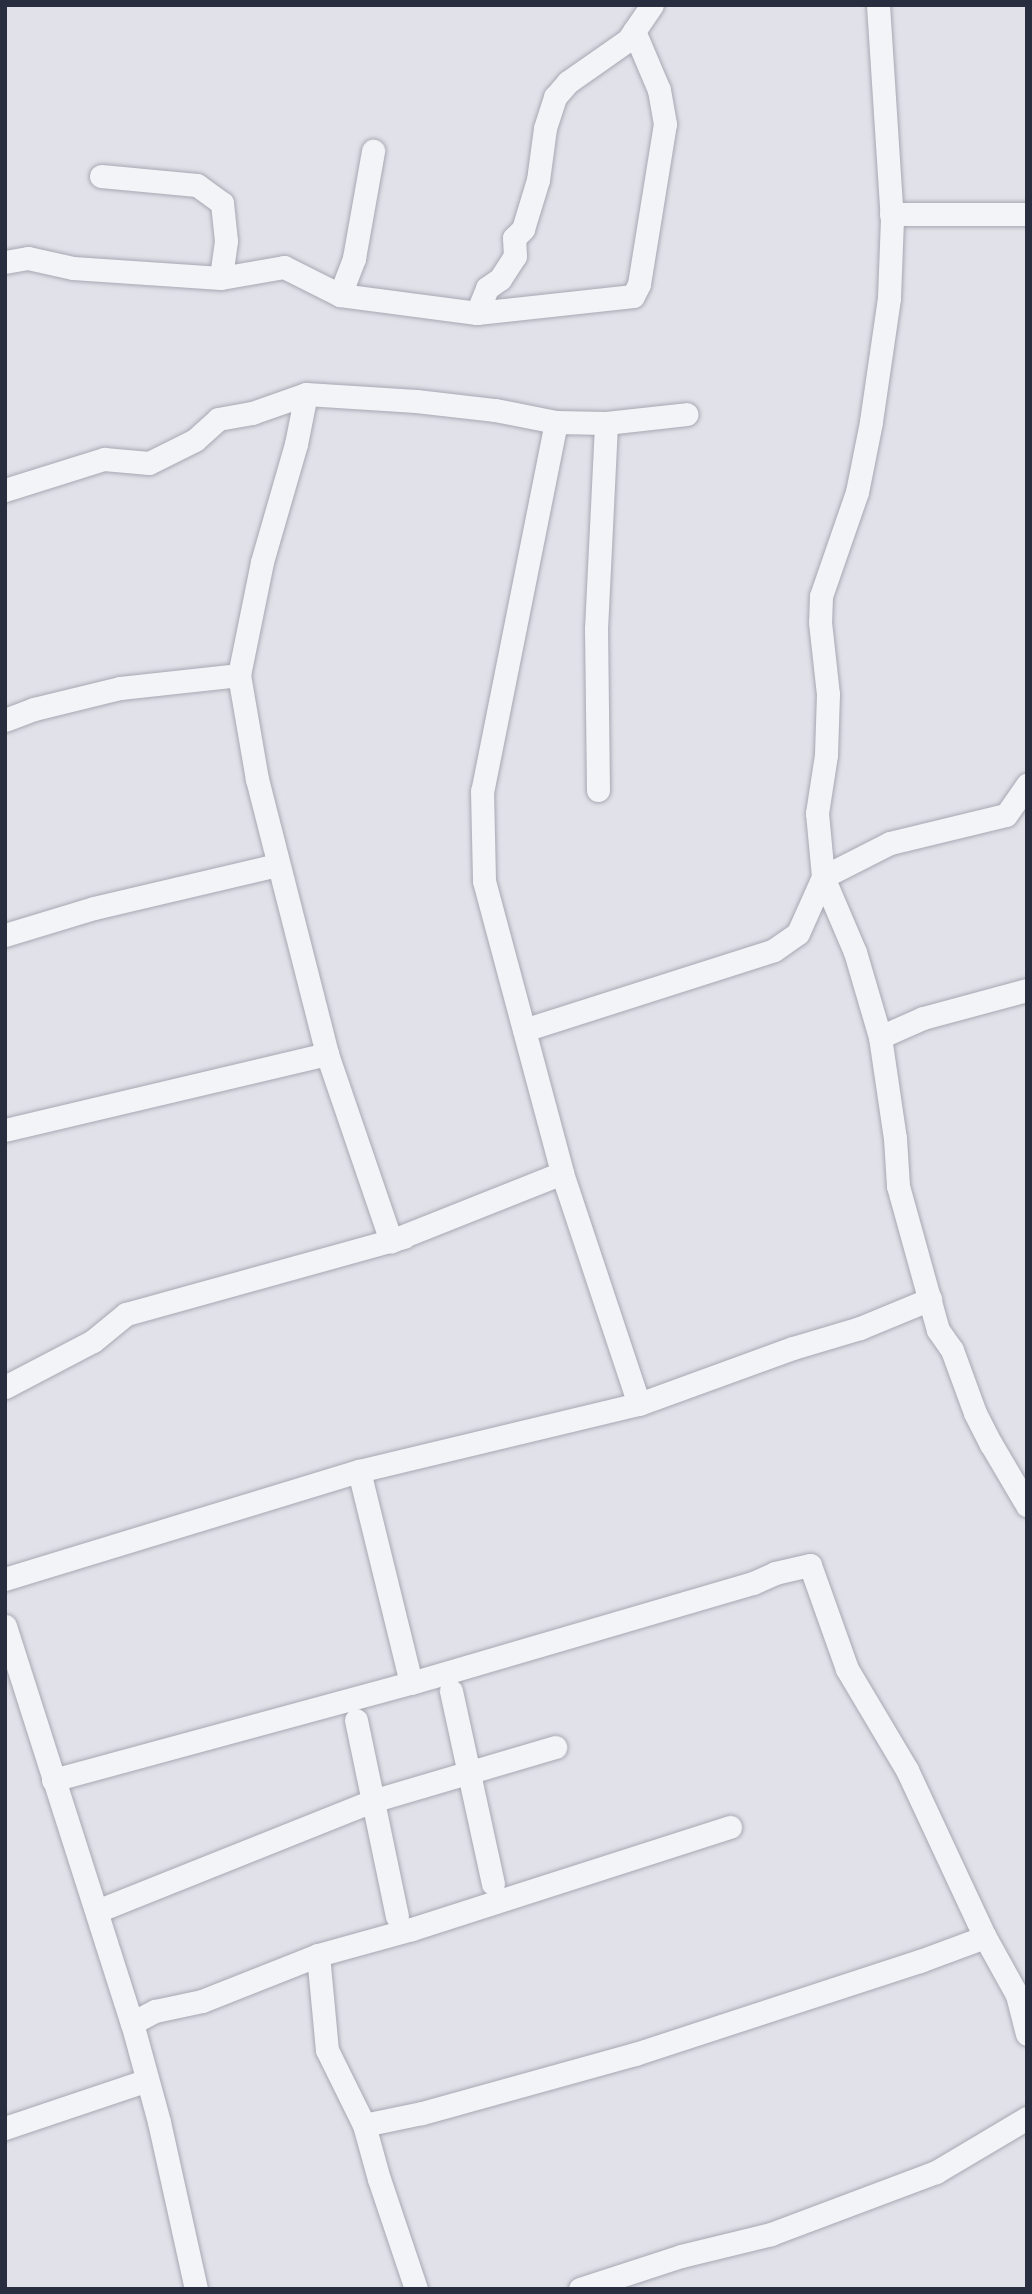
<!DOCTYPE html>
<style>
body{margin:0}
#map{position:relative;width:1032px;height:2294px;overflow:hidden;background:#e1e2e9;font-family:"Work Sans",sans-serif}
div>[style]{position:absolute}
.roads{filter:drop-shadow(0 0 2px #a6a8b3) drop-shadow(0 0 2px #a6a8b3)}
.minor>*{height:23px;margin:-11.5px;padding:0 11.5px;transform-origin:11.5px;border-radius:11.5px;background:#f3f4f7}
span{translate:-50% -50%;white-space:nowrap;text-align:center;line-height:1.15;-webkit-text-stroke:5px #f0f2f7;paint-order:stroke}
.frame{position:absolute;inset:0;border:7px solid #292d40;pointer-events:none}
</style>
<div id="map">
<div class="roads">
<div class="minor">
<i style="left:878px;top:5px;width:214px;rotate:86.3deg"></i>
<i style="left:892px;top:219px;width:79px;rotate:92.2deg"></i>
<i style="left:889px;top:298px;width:125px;rotate:98.3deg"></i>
<i style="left:871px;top:422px;width:71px;rotate:101.3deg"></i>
<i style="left:857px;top:492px;width:110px;rotate:109.1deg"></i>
<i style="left:821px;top:596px;width:26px;rotate:92deg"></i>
<i style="left:820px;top:622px;width:72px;rotate:83.7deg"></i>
<i style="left:828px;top:694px;width:61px;rotate:91.9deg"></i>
<i style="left:826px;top:755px;width:59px;rotate:98.8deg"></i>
<i style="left:817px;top:813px;width:64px;rotate:84.6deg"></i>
<i style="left:823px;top:877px;width:82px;rotate:66.9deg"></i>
<i style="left:855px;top:952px;width:89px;rotate:73.6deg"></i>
<i style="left:880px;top:1037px;width:102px;rotate:81.6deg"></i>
<i style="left:895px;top:1138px;width:48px;rotate:86.4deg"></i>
<i style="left:898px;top:1186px;width:149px;rotate:74.5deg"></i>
<i style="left:938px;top:1330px;width:24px;rotate:55deg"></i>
<i style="left:952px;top:1350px;width:67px;rotate:69.9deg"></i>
<i style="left:975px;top:1413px;width:35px;rotate:63deg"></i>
<i style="left:991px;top:1444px;width:71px;rotate:59.5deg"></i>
<i style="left:101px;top:176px;width:96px;rotate:5.4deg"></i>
<i style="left:197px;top:185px;width:31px;rotate:36deg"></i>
<i style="left:222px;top:203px;width:38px;rotate:84deg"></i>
<i style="left:226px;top:241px;width:37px;rotate:98deg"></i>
<i style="left:891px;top:214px;width:136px"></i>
<i style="left:5px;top:262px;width:23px;rotate:-10deg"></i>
<i style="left:28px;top:258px;width:46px;rotate:12.5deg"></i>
<i style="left:73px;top:268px;width:148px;rotate:3.9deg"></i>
<i style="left:221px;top:278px;width:64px;rotate:-9.9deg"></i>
<i style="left:284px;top:267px;width:63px;rotate:26.6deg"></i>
<i style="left:340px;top:295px;width:138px;rotate:7.5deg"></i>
<i style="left:477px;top:313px;width:157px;rotate:-6.2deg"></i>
<i style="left:633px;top:296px;width:13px;rotate:-63deg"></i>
<i style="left:639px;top:284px;width:162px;rotate:-80.8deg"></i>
<i style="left:665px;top:124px;width:35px;rotate:-100deg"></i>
<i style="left:659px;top:90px;width:64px;rotate:-113deg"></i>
<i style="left:340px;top:295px;width:40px;rotate:-69deg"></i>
<i style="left:354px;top:258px;width:109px;rotate:-79.9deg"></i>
<i style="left:477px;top:313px;width:27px;rotate:-68deg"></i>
<i style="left:487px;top:288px;width:16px;rotate:-35deg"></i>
<i style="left:500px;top:279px;width:27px;rotate:-57deg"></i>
<i style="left:515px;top:256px;width:18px;rotate:-93deg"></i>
<i style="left:514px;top:238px;width:13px;rotate:-45deg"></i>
<i style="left:523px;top:229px;width:51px;rotate:-73deg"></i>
<i style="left:538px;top:180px;width:52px;rotate:-82.3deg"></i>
<i style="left:545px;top:128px;width:33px;rotate:-72deg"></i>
<i style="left:555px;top:97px;width:20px;rotate:-49deg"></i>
<i style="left:568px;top:82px;width:73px;rotate:-35deg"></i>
<i style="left:628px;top:40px;width:42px;rotate:-55.6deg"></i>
<i style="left:306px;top:394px;width:51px;rotate:101.3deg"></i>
<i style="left:296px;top:444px;width:123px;rotate:106.1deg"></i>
<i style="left:262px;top:562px;width:115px;rotate:101.5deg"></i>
<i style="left:239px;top:675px;width:106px;rotate:80.2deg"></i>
<i style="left:257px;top:779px;width:284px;rotate:75.7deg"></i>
<i style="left:327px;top:1054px;width:198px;rotate:71.1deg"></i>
<i style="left:391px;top:1241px;width:184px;rotate:-21.7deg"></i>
<i style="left:556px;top:422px;width:376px;rotate:101.3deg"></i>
<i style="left:482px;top:791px;width:90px;rotate:88.7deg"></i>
<i style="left:484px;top:881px;width:302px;rotate:75deg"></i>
<i style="left:562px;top:1173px;width:243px;rotate:71.6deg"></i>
<i style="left:5px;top:490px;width:104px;rotate:-17.4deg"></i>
<i style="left:104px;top:459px;width:45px;rotate:5.1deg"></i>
<i style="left:149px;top:463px;width:51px;rotate:-26.6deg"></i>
<i style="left:195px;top:440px;width:31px;rotate:-42deg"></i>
<i style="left:218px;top:419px;width:35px;rotate:-10deg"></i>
<i style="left:252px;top:413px;width:57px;rotate:-19.4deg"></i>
<i style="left:306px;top:394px;width:110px;rotate:3.6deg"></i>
<i style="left:416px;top:401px;width:80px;rotate:6.5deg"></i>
<i style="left:495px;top:410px;width:62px;rotate:11.1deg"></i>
<i style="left:556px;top:422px;width:50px;rotate:1.1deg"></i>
<i style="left:606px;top:423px;width:81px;rotate:-6.3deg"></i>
<i style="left:5px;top:720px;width:31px;rotate:-21deg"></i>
<i style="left:34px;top:709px;width:89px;rotate:-13.7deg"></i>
<i style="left:120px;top:688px;width:120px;rotate:-6.2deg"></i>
<i style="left:598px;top:790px;width:161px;rotate:-90.7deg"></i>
<i style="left:596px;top:629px;width:206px;rotate:-87.2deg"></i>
<i style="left:5px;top:935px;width:93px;rotate:-16.9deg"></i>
<i style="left:94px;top:908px;width:188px;rotate:-13.2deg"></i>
<i style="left:524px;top:1030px;width:262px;rotate:-17.7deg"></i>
<i style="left:774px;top:950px;width:29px;rotate:-35deg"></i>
<i style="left:798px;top:933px;width:61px;rotate:-65.9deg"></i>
<i style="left:823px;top:877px;width:75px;rotate:-26.9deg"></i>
<i style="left:890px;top:843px;width:119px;rotate:-13.6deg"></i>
<i style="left:1006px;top:815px;width:37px;rotate:-55deg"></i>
<i style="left:880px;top:1037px;width:47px;rotate:-23.8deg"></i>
<i style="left:923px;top:1018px;width:108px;rotate:-15.1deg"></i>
<i style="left:5px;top:1130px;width:331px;rotate:-13.3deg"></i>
<i style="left:5px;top:1387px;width:99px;rotate:-27.6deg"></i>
<i style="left:93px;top:1341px;width:43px;rotate:-39.3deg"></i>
<i style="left:126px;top:1314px;width:288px;rotate:-15.5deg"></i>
<i style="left:359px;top:1471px;width:218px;rotate:76.2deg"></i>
<i style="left:5px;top:1579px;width:370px;rotate:-17deg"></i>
<i style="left:359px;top:1471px;width:288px;rotate:-13.5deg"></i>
<i style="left:639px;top:1404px;width:164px;rotate:-20deg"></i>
<i style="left:793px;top:1348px;width:70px;rotate:-16.6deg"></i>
<i style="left:860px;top:1328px;width:76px;rotate:-22.5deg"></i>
<i style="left:5px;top:1626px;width:417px;rotate:72.3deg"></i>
<i style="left:132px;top:2023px;width:103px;rotate:74.7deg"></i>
<i style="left:159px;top:2122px;width:171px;rotate:77.5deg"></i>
<i style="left:451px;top:1691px;width:197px;rotate:77.7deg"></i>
<i style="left:356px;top:1720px;width:200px;rotate:78.2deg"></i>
<i style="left:53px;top:1780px;width:371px;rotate:-15.2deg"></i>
<i style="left:411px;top:1683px;width:356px;rotate:-16.3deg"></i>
<i style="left:753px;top:1583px;width:24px;rotate:-24deg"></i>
<i style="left:775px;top:1573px;width:36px;rotate:-13deg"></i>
<i style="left:810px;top:1565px;width:110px;rotate:70.4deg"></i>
<i style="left:847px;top:1669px;width:117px;rotate:59.3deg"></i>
<i style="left:907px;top:1770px;width:184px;rotate:65deg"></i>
<i style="left:985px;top:1937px;width:66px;rotate:61.1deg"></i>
<i style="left:1017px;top:1995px;width:40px;rotate:75.6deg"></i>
<i style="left:97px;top:1911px;width:296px;rotate:-21.8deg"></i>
<i style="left:372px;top:1801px;width:191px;rotate:-16.4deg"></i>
<i style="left:318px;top:1955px;width:95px;rotate:84.6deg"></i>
<i style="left:327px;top:2050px;width:84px;rotate:63.7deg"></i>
<i style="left:364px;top:2125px;width:56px;rotate:74.5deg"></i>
<i style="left:379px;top:2179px;width:116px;rotate:71.4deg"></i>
<i style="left:132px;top:2023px;width:26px;rotate:-28deg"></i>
<i style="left:155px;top:2011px;width:48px;rotate:-12deg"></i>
<i style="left:202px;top:2001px;width:125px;rotate:-21.6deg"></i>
<i style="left:318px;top:1955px;width:98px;rotate:-15.5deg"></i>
<i style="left:412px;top:1929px;width:334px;rotate:-17.8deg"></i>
<i style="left:364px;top:2125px;width:59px;rotate:-11.7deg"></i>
<i style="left:422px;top:2113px;width:221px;rotate:-15.5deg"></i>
<i style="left:635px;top:2054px;width:300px;rotate:-18.1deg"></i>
<i style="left:920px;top:1961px;width:69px;rotate:-20.3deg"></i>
<i style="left:5px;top:2128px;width:148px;rotate:-18.6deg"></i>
<i style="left:580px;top:2289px;width:106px;rotate:-18.1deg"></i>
<i style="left:681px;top:2256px;width:93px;rotate:-13.7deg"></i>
<i style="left:771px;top:2234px;width:176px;rotate:-20.6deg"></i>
<i style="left:936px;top:2172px;width:106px;rotate:-30.7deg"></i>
</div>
</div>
<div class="frame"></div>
</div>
